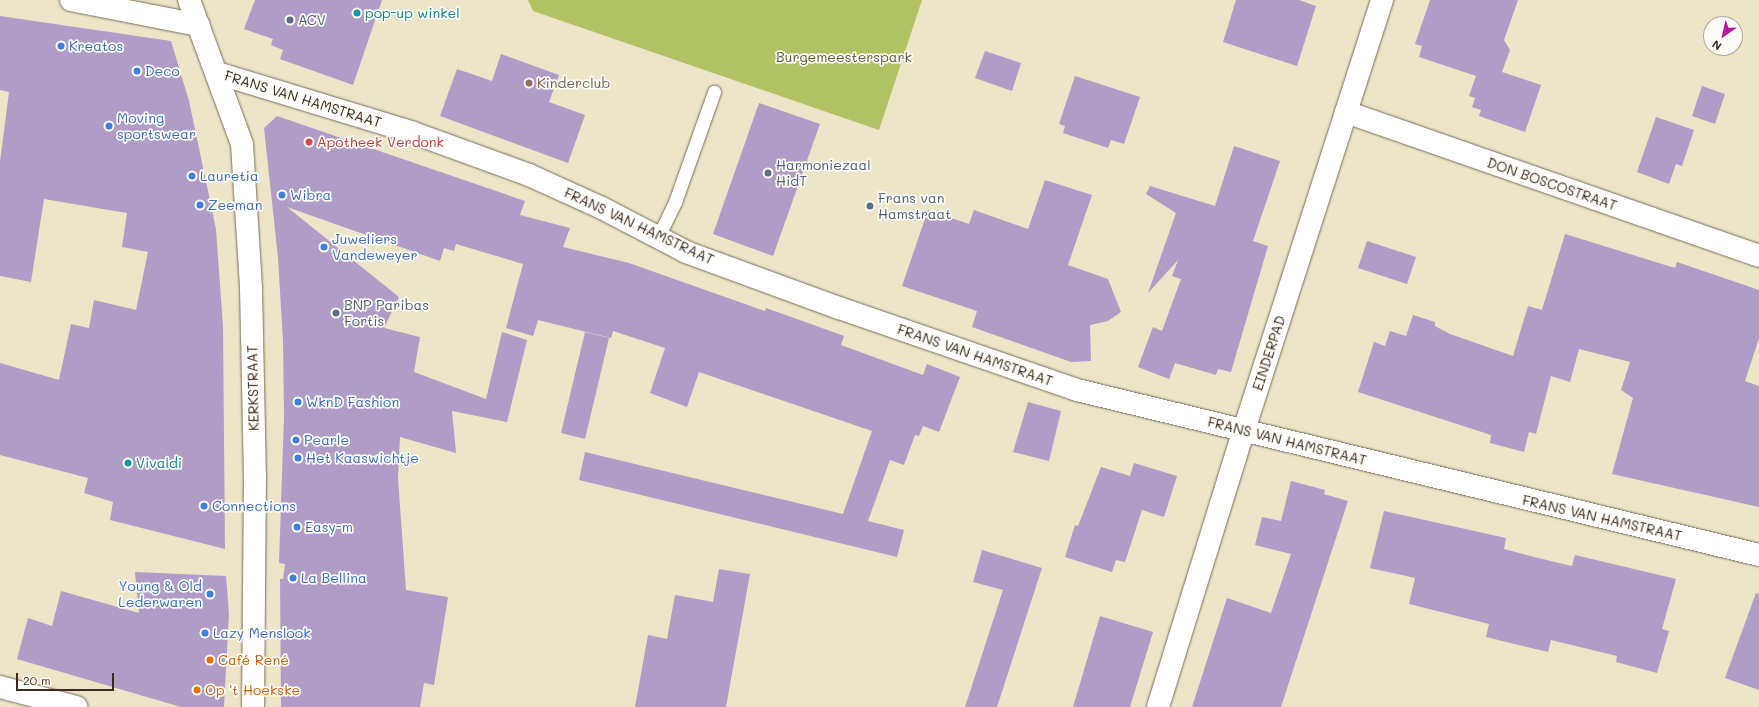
<!DOCTYPE html>
<meta charset="utf-8">
<style>
body{margin:0}
#map{position:relative;width:1759px;height:707px;overflow:hidden;background:#ede5c7;font-family:Mali,sans-serif}
div>[style]{position:absolute}
.green>*{inset:0;background:#b1c265}
.building>*{inset:0;background:#af9cc7}
.roads{filter:drop-shadow(0 0 1px #796b59) drop-shadow(0 0 1px #796b59)}
.lane>*{height:13px;margin:-6.5px;padding:0 6.5px;transform-origin:6.5px;border-radius:6.5px;background:#fff}
.street>*{height:22px;margin:-11px;padding:0 11px;transform-origin:11px;border-radius:11px;background:#fff}
.dots>*{width:11px;height:11px;translate:-50% -50%;box-sizing:border-box;border:2px solid #fdfcf7;border-radius:50%}
span{translate:-50% -50%;white-space:nowrap;text-align:center;line-height:1.15;-webkit-text-stroke:3.5px #fdfcf7;paint-order:stroke}
.culture-label{font-size:14px;color:#0d838f}
.left{translate:0 -50%;text-align:left}
.service-label{font-size:14px;color:#4e5e75}
.shop-label{font-size:14px;color:#366cbe}
.right{translate:-100% -50%;text-align:right}
.park-label{font-size:14px;color:#5e5833}
.education-label{font-size:14px;color:#785e54}
.street-label{font-size:14px;color:#3b2a1e}
.health-label{font-size:14px;color:#be3a42}
.food-label{font-size:14px;color:#c56008}
.north{position:absolute;left:1703px;top:16px;width:40px;height:40px;box-sizing:border-box;background:#fdfcf7;border:1px solid #afa8a0;border-radius:50%;rotate:214deg;font-size:11px;font-weight:700;line-height:16px;text-align:center;color:#3b2a1e}
.north::after{content:'';display:block;margin:auto;width:14px;height:18px;background:#b5179e;clip-path:polygon(50% 0,100% 100%,50% 72%,0 100%)}
.scale{position:absolute;left:16px;top:673px;width:98px;height:18px;box-sizing:border-box;border:2px solid #3b2a1e;border-top:0;padding-left:5px;font-size:12px;line-height:14px;white-space:nowrap;color:#3b2a1e;-webkit-text-stroke:3px #fdfcf7;paint-order:stroke}
</style>
<div id="map">
<div class="green">
<i style="clip-path:polygon(528px 0,922px 0,879px 130px,533px 11px)"></i>
</div>
<div class="building">
<i style="clip-path:polygon(255px 0,382px 0,353px 85px,280px 59px,283px 50px,271px 45px,273px 39px,244px 29px)"></i>
<i style="clip-path:polygon(1236px 0,1299px 0,1316px 6px,1297px 66px,1223px 42px)"></i>
<i style="clip-path:polygon(1430px 0,1518px 0,1504px 40px,1510px 50px,1502px 72px,1541px 85px,1525px 132px,1479px 116px,1481px 110px,1472px 107px,1475px 98px,1469px 96px,1476px 76px,1419px 57px,1422px 46px,1415px 44px)"></i>
<i style="clip-path:polygon(0 16px,171px 41px,189px 101px,216px 229px,223px 326px,225px 549px,110px 520px,113px 502px,84px 493px,88px 478px,0 455px,0 363px,59px 380px,71px 324px,89px 328px,94px 300px,136px 310px,148px 252px,122px 247px,127px 213px,44px 199px,31px 282px,0 276px,0 162px,9px 92px,0 90px)"></i>
<i style="clip-path:polygon(985px 51px,1021px 63px,1012px 91px,975px 78px)"></i>
<i style="clip-path:polygon(501px 54px,559px 75px,549px 102px,585px 115px,568px 163px,440px 116px,457px 69px,492px 81px)"></i>
<i style="clip-path:polygon(1075px 76px,1140px 97px,1124px 144px,1111px 140px,1108px 148px,1063px 133px,1065px 126px,1059px 124px)"></i>
<i style="clip-path:polygon(1702px 86px,1725px 94px,1715px 124px,1692px 116px)"></i>
<i style="clip-path:polygon(759px 103px,820px 124px,773px 256px,713px 234px)"></i>
<i style="clip-path:polygon(277px 116px,525px 201px,520px 215px,570px 228px,563px 247px,629px 263px,765px 311px,766px 308px,811px 324px,844px 336px,841px 345px,923px 375px,927px 364px,960px 377px,939px 432px,923px 426px,919px 436px,915px 435px,904px 465px,890px 460px,868px 521px,904px 530px,897px 557px,579px 480px,585px 452px,843px 514px,872px 431px,699px 372px,687px 407px,650px 393px,665px 348px,613px 331px,611px 338px,538px 320px,533px 336px,506px 328px,523px 264px,456px 244px,454px 251px,444px 248px,440px 261px,287px 207px,399px 297px,384px 328px,420px 337px,414px 372px,486px 399px,502px 332px,527px 340px,507px 422px,452px 411px,456px 453px,400px 437px,398px 478px,406px 590px,448px 597px,434px 685px,424px 683px,420px 707px,281px 707px,280px 579px,283px 579px,285px 564px,279px 563px,284px 416px,283px 341px,278px 258px,264px 128px)"></i>
<i style="clip-path:polygon(1656px 117px,1694px 130px,1682px 166px,1676px 164px,1669px 184px,1637px 172px)"></i>
<i style="clip-path:polygon(1234px 146px,1280px 161px,1253px 241px,1268px 246px,1231px 372px,1218px 369px,1216px 375px,1175px 363px,1169px 379px,1138px 367px,1153px 327px,1162px 331px,1181px 279px,1172px 276px,1178px 260px,1148px 293px,1176px 213px,1146px 194px,1150px 186px,1215px 206px)"></i>
<i style="clip-path:polygon(1045px 180px,1092px 195px,1068px 265px,1108px 279px,1121px 312px,1108px 321px,1090px 325px,1091px 361px,1071px 362px,972px 327px,977px 311px,902px 286px,928px 210px,969px 224px,974px 210px,1028px 229px)"></i>
<i style="clip-path:polygon(1565px 234px,1675px 268px,1677px 262px,1759px 290px,1759px 338px,1745px 381px,1759px 386px,1759px 507px,1612px 474px,1633px 398px,1621px 390px,1630px 362px,1579px 349px,1570px 382px,1551px 376px,1536px 434px,1529px 432px,1524px 452px,1490px 443px,1491px 435px,1358px 392px,1374px 342px,1385px 346px,1390px 331px,1406px 336px,1413px 315px,1435px 322px,1435px 326px,1450px 334px,1513px 356px,1528px 306px,1542px 310px)"></i>
<i style="clip-path:polygon(1367px 241px,1416px 257px,1407px 284px,1358px 268px)"></i>
<i style="clip-path:polygon(585px 332px,609px 338px,585px 439px,561px 433px)"></i>
<i style="clip-path:polygon(1028px 402px,1061px 411px,1049px 461px,1013px 452px)"></i>
<i style="clip-path:polygon(1134px 463px,1177px 476px,1164px 517px,1142px 510px,1125px 562px,1116px 560px,1112px 572px,1065px 557px,1075px 525px,1078px 526px,1101px 467px,1130px 476px)"></i>
<i style="clip-path:polygon(1291px 481px,1325px 490px,1324px 494px,1348px 501px,1281px 707px,1192px 707px,1227px 598px,1271px 613px,1291px 554px,1255px 545px,1262px 517px,1281px 521px)"></i>
<i style="clip-path:polygon(1384px 511px,1506px 538px,1504px 549px,1538px 558px,1572px 566px,1575px 555px,1676px 579px,1662px 629px,1669px 631px,1657px 673px,1616px 662px,1617px 656px,1551px 640px,1548px 652px,1486px 637px,1489px 624px,1409px 604px,1415px 578px,1370px 568px)"></i>
<i style="clip-path:polygon(982px 550px,1042px 568px,997px 707px,965px 707px,1003px 590px,973px 582px)"></i>
<i style="clip-path:polygon(719px 569px,750px 574px,726px 707px,635px 707px,648px 635px,667px 639px,675px 595px,713px 602px)"></i>
<i style="clip-path:polygon(135px 572px,226px 576px,229px 614px,224px 707px,181px 707px,17px 659px,28px 618px,52px 626px,61px 591px,139px 613px)"></i>
<i style="clip-path:polygon(1756px 593px,1759px 594px,1759px 690px,1725px 678px)"></i>
<i style="clip-path:polygon(1100px 616px,1153px 632px,1130px 707px,1073px 707px)"></i>
</div>
<div class="roads">
<div class="lane">
<i style="left:658px;top:237px;width:39px;rotate:-64deg"></i>
<i style="left:675px;top:202px;width:117px;rotate:-70.5deg"></i>
</div>
<div class="street">
<i style="left:71px;top:0;width:130px;rotate:11.1deg"></i>
<i style="left:189px;top:0;width:153px;rotate:69.8deg"></i>
<i style="left:242px;top:144px;width:144px;rotate:86.4deg"></i>
<i style="left:251px;top:288px;width:189px;rotate:88.8deg"></i>
<i style="left:255px;top:477px;width:230px;rotate:90.5deg"></i>
<i style="left:217px;top:73px;width:203px;rotate:16.9deg"></i>
<i style="left:411px;top:132px;width:126px;rotate:20deg"></i>
<i style="left:529px;top:175px;width:80px;rotate:24.3deg"></i>
<i style="left:602px;top:208px;width:95px;rotate:27.6deg"></i>
<i style="left:686px;top:252px;width:163px;rotate:20.1deg"></i>
<i style="left:839px;top:308px;width:252px;rotate:19deg"></i>
<i style="left:1077px;top:390px;width:702px;rotate:13.6deg"></i>
<i style="left:1346px;top:112px;width:437px;rotate:19.2deg"></i>
<i style="left:0;top:687px;width:79px;rotate:14.7deg"></i>
<i style="left:1158px;top:707px;width:290px;rotate:-72.8deg"></i>
<i style="left:1244px;top:430px;width:452px;rotate:-72.2deg"></i>
</div>
</div>
<div class="dots">
<i style="left:357px;top:13px;background:#0f9aa8"></i>
<i style="left:290px;top:20px;background:#5c6f8a"></i>
<i style="left:61px;top:46px;background:#3f7fe0"></i>
<i style="left:137px;top:71px;background:#3f7fe0"></i>
<i style="left:529px;top:83px;background:#8d6e63"></i>
<i style="left:109px;top:126px;background:#3f7fe0"></i>
<i style="left:309px;top:142px;background:#e0444e"></i>
<i style="left:768px;top:173px;background:#5c6f8a"></i>
<i style="left:192px;top:176px;background:#3f7fe0"></i>
<i style="left:282px;top:195px;background:#3f7fe0"></i>
<i style="left:200px;top:205px;background:#3f7fe0"></i>
<i style="left:870px;top:206px;background:#5c6f8a"></i>
<i style="left:324px;top:247px;background:#3f7fe0"></i>
<i style="left:336px;top:313px;background:#5c6f8a"></i>
<i style="left:298px;top:402px;background:#3f7fe0"></i>
<i style="left:296px;top:440px;background:#3f7fe0"></i>
<i style="left:298px;top:458px;background:#3f7fe0"></i>
<i style="left:128px;top:463px;background:#0f9aa8"></i>
<i style="left:204px;top:506px;background:#3f7fe0"></i>
<i style="left:297px;top:527px;background:#3f7fe0"></i>
<i style="left:293px;top:578px;background:#3f7fe0"></i>
<i style="left:210px;top:594px;background:#3f7fe0"></i>
<i style="left:205px;top:633px;background:#3f7fe0"></i>
<i style="left:210px;top:660px;background:#e8710a"></i>
<i style="left:197px;top:690px;background:#e8710a"></i>
</div>
<div class="culture-label">
<span class="left" style="left:365px;top:13px">pop-up winkel</span>
<span class="left" style="left:136px;top:463px">Vivaldi</span>
</div>
<div class="service-label">
<span class="left" style="left:298px;top:20px">ACV</span>
<span class="left" style="left:776px;top:173px">Harmoniezaal<br>HidT</span>
<span class="left" style="left:878px;top:206px">Frans van<br>Hamstraat</span>
<span class="left" style="left:344px;top:313px">BNP Paribas<br>Fortis</span>
</div>
<div class="shop-label">
<span class="left" style="left:69px;top:46px">Kreatos</span>
<span class="left" style="left:145px;top:71px">Deco</span>
<span class="left" style="left:117px;top:126px">Moving<br>sportswear</span>
<span class="left" style="left:200px;top:176px">Lauretia</span>
<span class="left" style="left:290px;top:195px">Wibra</span>
<span class="left" style="left:208px;top:205px">Zeeman</span>
<span class="left" style="left:332px;top:247px">Juweliers<br>Vandeweyer</span>
<span class="left" style="left:306px;top:402px">WknD Fashion</span>
<span class="left" style="left:304px;top:440px">Pearle</span>
<span class="left" style="left:306px;top:458px">Het Kaaswichtje</span>
<span class="left" style="left:212px;top:506px">Connections</span>
<span class="left" style="left:305px;top:527px">Easy-m</span>
<span class="left" style="left:301px;top:578px">La Bellina</span>
<span class="right" style="left:202px;top:594px">Young &amp; Old<br>Lederwaren</span>
<span class="left" style="left:213px;top:633px">Lazy Menslook</span>
</div>
<div class="park-label">
<span style="left:844px;top:57px">Burgemeesterspark</span>
</div>
<div class="education-label">
<span class="left" style="left:537px;top:83px">Kinderclub</span>
</div>
<div class="street-label">
<span style="left:303px;top:99px;rotate:17deg">FRANS VAN HAMSTRAAT</span>
<span style="left:1552px;top:184px;rotate:19deg">DON BOSCOSTRAAT</span>
<span style="left:639px;top:226px;rotate:25deg">FRANS VAN HAMSTRAAT</span>
<span style="left:1269px;top:353px;rotate:-72deg">EINDERPAD</span>
<span style="left:975px;top:355px;rotate:19deg">FRANS VAN HAMSTRAAT</span>
<span style="left:253px;top:388px;rotate:-91deg">KERKSTRAAT</span>
<span style="left:1287px;top:441px;rotate:14deg">FRANS VAN HAMSTRAAT</span>
<span style="left:1602px;top:518px;rotate:13deg">FRANS VAN HAMSTRAAT</span>
</div>
<div class="health-label">
<span class="left" style="left:317px;top:142px">Apotheek Verdonk</span>
</div>
<div class="food-label">
<span class="left" style="left:218px;top:660px">Café René</span>
<span class="left" style="left:205px;top:690px">Op 't Hoekske</span>
</div>
<div class="north">N</div>
<div class="scale">20 m</div>
</div>
